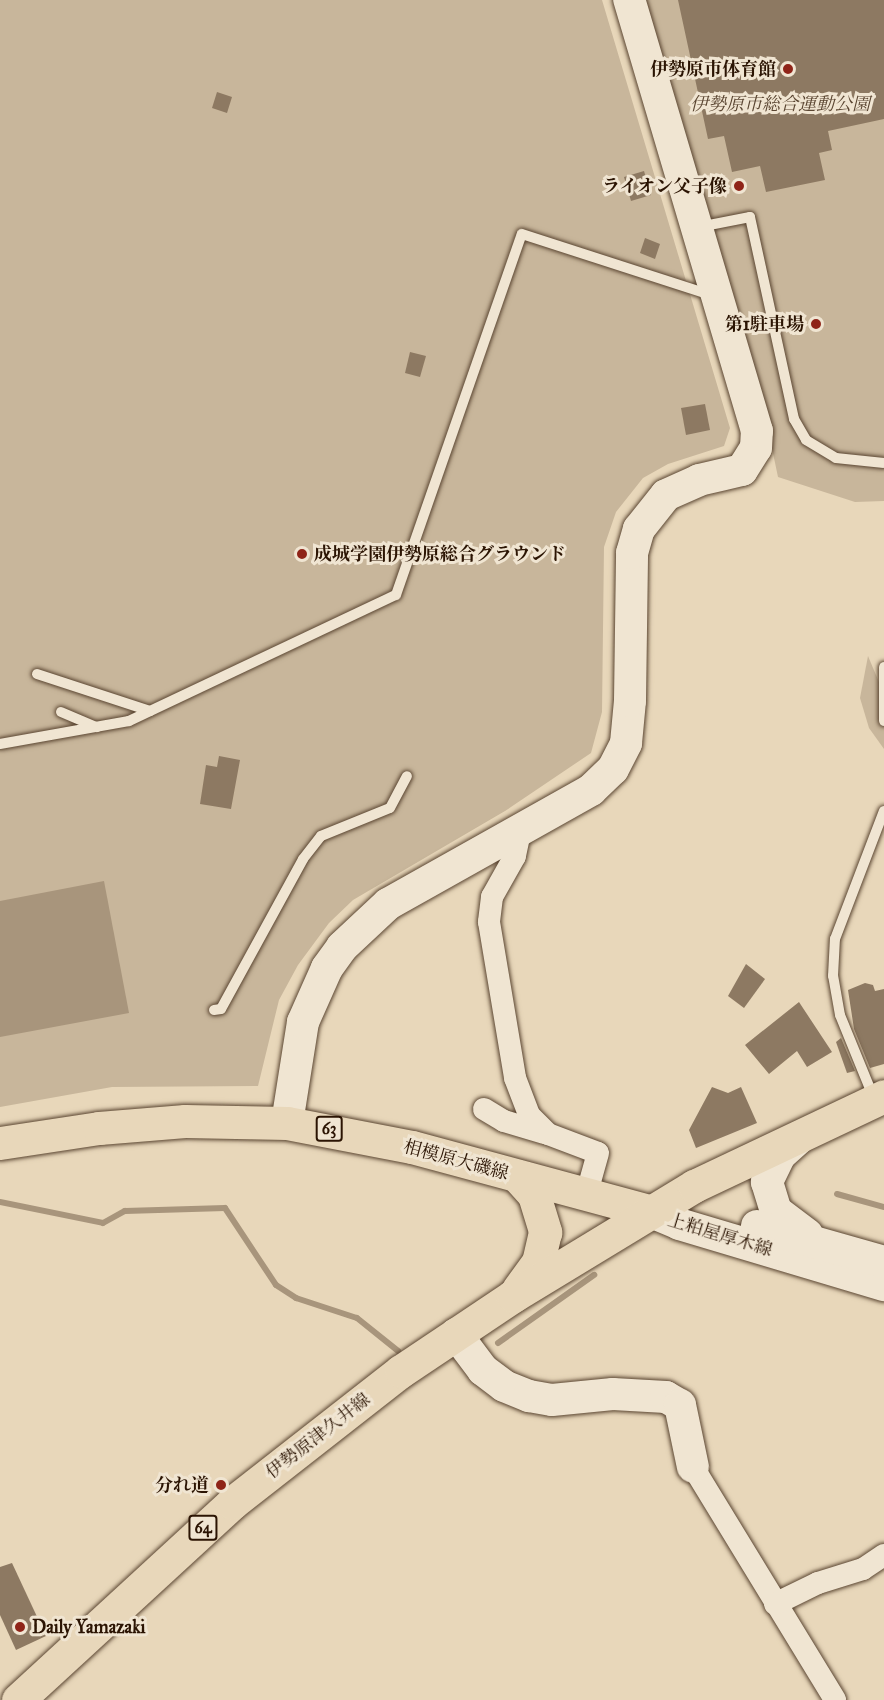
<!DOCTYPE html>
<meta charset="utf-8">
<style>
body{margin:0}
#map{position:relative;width:884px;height:1700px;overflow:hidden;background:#e8d7ba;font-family:"IM FELL Great Primer","Noto Serif JP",serif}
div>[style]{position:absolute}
.green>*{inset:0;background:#c8b69b}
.water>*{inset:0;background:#a8957c}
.stream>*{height:6px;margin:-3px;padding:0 3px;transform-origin:3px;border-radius:3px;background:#a8957c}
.building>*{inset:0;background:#8d7962}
.roads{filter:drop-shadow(0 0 2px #5a4531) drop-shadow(0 0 2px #5a4531)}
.lane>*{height:10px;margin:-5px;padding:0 5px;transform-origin:5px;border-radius:5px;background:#f0e5d2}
.street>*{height:22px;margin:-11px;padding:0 11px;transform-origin:11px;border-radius:11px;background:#f0e5d2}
.secondary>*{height:32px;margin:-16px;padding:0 16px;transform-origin:16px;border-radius:16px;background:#f0e5d2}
.primary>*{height:33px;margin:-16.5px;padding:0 16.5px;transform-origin:16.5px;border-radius:16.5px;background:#e8d7ba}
.dots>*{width:16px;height:16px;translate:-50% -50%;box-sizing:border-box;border:3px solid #f0e5d2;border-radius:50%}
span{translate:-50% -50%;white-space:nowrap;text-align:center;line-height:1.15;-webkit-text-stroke:6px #f0e5d2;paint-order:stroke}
.shield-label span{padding:2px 4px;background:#f0e5d2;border:2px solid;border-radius:4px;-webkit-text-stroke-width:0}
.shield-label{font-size:16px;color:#2b1403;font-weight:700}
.poi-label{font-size:18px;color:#2b1403;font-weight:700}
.right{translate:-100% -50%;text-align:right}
.left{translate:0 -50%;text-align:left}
.park-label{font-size:18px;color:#5a4531;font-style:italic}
.street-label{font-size:18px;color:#2b1403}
</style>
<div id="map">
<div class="green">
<i style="clip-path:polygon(0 0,602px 0,730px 428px,724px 446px,668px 464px,643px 478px,616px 512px,604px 547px,602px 712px,591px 753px,505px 811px,353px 900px,329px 923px,298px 965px,279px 1000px,258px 1086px,112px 1087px,0 1107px)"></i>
<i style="clip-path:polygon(641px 0,884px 0,884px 501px,855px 502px,778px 477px,770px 439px)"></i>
<i style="clip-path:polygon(868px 656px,884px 694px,884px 749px,869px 728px,860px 698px)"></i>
</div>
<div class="water">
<i style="clip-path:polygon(104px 881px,129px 1013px,0 1037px,0 901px)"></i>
</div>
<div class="stream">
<i style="left:837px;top:1194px;width:49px;rotate:15.5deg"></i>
<i style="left:0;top:1202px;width:105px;rotate:11.5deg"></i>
<i style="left:103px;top:1223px;width:25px;rotate:-29deg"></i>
<i style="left:125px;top:1211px;width:100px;rotate:-1.7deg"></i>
<i style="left:225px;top:1208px;width:92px;rotate:56.5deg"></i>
<i style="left:276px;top:1285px;width:24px;rotate:33deg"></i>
<i style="left:296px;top:1298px;width:64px;rotate:18.2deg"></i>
<i style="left:357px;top:1318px;width:53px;rotate:38.8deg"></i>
<i style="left:498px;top:1343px;width:118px;rotate:-35.3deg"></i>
</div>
<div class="building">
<i style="clip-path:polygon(678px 0,884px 0,884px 119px,828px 131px,832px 150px,819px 153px,825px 180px,766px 192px,760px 166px,732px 172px,724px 136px,708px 139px)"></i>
<i style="clip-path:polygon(217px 92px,232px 97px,227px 113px,212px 108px)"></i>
<i style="clip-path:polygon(644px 171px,651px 195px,631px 201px,624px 177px)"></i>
<i style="clip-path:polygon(645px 238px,660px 244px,655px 259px,640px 253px)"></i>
<i style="clip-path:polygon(410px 352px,426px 356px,420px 377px,405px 373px)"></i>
<i style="clip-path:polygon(705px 404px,710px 430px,686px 435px,681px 408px)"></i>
<i style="clip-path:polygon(219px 756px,240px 760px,231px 809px,200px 804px,206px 765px,217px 767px)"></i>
<i style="clip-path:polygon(746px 964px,765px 979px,744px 1008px,728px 996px)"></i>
<i style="clip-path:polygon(865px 983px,873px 985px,875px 991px,884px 989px,884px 1064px,870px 1068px,854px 1029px,848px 990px)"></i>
<i style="clip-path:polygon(799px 1002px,832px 1052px,807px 1067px,797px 1051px,769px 1074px,745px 1045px)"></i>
<i style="clip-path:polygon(841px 1038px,855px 1071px,847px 1073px,836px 1042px)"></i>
<i style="clip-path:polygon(712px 1087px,728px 1093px,741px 1087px,757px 1123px,696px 1148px,689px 1130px)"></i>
<i style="clip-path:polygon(12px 1563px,46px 1636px,16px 1650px,0 1615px,0 1567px)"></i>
</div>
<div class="roads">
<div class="lane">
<i style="left:699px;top:227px;width:52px;rotate:-11.1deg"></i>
<i style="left:750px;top:217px;width:207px;rotate:77.7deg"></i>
<i style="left:794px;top:419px;width:24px;rotate:60deg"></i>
<i style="left:806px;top:440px;width:35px;rotate:31deg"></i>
<i style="left:836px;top:458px;width:48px;rotate:5.9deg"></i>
<i style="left:884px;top:667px;width:54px;rotate:90deg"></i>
<i style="left:37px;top:674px;width:119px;rotate:18.1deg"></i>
<i style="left:61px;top:712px;width:39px;rotate:23deg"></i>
<i style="left:0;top:744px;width:131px;rotate:-10.1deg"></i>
<i style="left:129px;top:721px;width:295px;rotate:-25.3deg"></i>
<i style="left:396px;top:595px;width:382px;rotate:-70.8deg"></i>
<i style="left:522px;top:234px;width:199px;rotate:17.9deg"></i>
<i style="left:214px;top:1010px;width:7px;rotate:-8deg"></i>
<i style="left:221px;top:1009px;width:171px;rotate:-61.3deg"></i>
<i style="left:303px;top:859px;width:29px;rotate:-52deg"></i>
<i style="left:321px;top:836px;width:74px;rotate:-22.1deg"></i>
<i style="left:390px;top:808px;width:36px;rotate:-62deg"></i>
<i style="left:873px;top:1096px;width:87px;rotate:-112.2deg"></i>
<i style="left:840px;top:1015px;width:40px;rotate:-100deg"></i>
<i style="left:833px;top:976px;width:37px;rotate:-87deg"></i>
<i style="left:835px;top:939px;width:137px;rotate:-69.1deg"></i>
</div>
<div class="street">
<i style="left:520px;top:832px;width:25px;rotate:102deg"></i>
<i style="left:515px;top:856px;width:47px;rotate:119.3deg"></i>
<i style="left:492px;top:897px;width:25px;rotate:97deg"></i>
<i style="left:489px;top:922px;width:158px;rotate:80.5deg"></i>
<i style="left:515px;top:1078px;width:40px;rotate:69deg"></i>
<i style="left:529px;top:1115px;width:27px;rotate:45deg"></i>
<i style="left:548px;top:1134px;width:53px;rotate:20.8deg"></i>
<i style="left:598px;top:1153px;width:45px;rotate:105.6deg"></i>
<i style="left:484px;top:1109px;width:23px;rotate:31deg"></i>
<i style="left:504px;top:1121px;width:42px;rotate:16.7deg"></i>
<i style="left:693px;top:1467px;width:273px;rotate:58.6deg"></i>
<i style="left:775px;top:1604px;width:48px;rotate:-26deg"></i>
<i style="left:818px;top:1583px;width:47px;rotate:-17.3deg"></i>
<i style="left:863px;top:1569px;width:25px;rotate:-34deg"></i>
</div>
<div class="secondary">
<i style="left:287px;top:1123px;width:102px;rotate:-81deg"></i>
<i style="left:303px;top:1022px;width:59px;rotate:-66deg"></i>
<i style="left:327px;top:968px;width:26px;rotate:-54deg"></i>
<i style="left:342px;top:947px;width:63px;rotate:-43.1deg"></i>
<i style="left:388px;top:904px;width:233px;rotate:-29.3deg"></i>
<i style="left:591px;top:790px;width:30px;rotate:-44deg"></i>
<i style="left:613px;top:769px;width:29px;rotate:-63deg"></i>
<i style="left:626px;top:743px;width:42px;rotate:-84.6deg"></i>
<i style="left:630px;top:701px;width:148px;rotate:-89.2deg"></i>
<i style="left:632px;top:553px;width:25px;rotate:-74deg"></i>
<i style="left:639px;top:529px;width:43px;rotate:-51.5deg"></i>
<i style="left:666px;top:495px;width:36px;rotate:-24deg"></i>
<i style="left:699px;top:480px;width:44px;rotate:-13.1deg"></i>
<i style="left:742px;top:470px;width:26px;rotate:-58deg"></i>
<i style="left:756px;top:448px;width:17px;rotate:-87deg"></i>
<i style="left:757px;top:431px;width:450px;rotate:-106.5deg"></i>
<i style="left:800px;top:1137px;width:27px;rotate:138deg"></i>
<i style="left:780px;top:1155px;width:30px;rotate:116deg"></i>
<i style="left:767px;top:1182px;width:30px;rotate:73deg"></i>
<i style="left:776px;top:1211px;width:39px;rotate:37deg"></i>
<i style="left:649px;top:1211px;width:33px;rotate:23deg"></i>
<i style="left:679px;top:1224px;width:214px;rotate:16.6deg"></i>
<i style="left:757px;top:1226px;width:132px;rotate:15.8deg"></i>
<i style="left:456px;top:1334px;width:45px;rotate:53.1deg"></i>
<i style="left:483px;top:1370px;width:26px;rotate:37deg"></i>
<i style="left:504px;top:1386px;width:27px;rotate:22deg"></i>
<i style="left:529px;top:1396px;width:23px;rotate:10deg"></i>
<i style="left:552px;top:1400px;width:61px;rotate:-5.6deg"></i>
<i style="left:613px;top:1394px;width:53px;rotate:3.2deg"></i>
<i style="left:666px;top:1397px;width:16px;rotate:30deg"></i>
<i style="left:680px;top:1405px;width:63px;rotate:78.2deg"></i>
</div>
<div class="primary">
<i style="left:0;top:1143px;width:100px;rotate:-8.6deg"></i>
<i style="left:99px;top:1128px;width:86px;rotate:-4.7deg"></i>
<i style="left:185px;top:1121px;width:102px;rotate:1.1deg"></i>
<i style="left:287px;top:1123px;width:127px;rotate:10.9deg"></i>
<i style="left:412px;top:1147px;width:245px;rotate:15.1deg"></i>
<i style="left:517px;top:1176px;width:25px;rotate:48deg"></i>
<i style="left:534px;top:1195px;width:39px;rotate:73deg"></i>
<i style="left:545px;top:1232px;width:31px;rotate:103deg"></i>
<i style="left:538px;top:1262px;width:34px;rotate:126deg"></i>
<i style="left:18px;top:1700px;width:291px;rotate:-42.6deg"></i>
<i style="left:232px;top:1503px;width:214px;rotate:-38deg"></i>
<i style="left:401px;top:1371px;width:135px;rotate:-33.8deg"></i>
<i style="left:513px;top:1296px;width:212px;rotate:-31.3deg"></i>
<i style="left:694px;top:1186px;width:210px;rotate:-25.3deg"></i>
</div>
</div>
<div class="dots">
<i style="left:788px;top:69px;background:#8f2418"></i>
<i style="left:739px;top:186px;background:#8f2418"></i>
<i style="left:816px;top:324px;background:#8f2418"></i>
<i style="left:302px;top:554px;background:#8f2418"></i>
<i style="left:221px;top:1485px;background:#8f2418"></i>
<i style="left:20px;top:1627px;background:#8f2418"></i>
</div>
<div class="shield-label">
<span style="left:329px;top:1129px">63</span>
<span style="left:203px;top:1528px">64</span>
</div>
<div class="poi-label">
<span class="right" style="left:776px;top:69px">伊勢原市体育館</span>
<span class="right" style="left:727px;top:186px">ライオン父子像</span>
<span class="right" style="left:804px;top:324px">第1駐車場</span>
<span class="left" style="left:314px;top:554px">成城学園伊勢原総合グラウンド</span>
<span class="right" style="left:209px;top:1485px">分れ道</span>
<span class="left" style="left:32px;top:1627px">Daily Yamazaki</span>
</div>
<div class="park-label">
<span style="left:780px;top:104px">伊勢原市総合運動公園</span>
</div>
<div class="street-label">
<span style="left:456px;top:1160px;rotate:15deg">相模原大磯線</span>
<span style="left:720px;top:1235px;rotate:17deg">上粕屋厚木線</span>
<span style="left:318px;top:1436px;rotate:-38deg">伊勢原津久井線</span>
</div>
</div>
